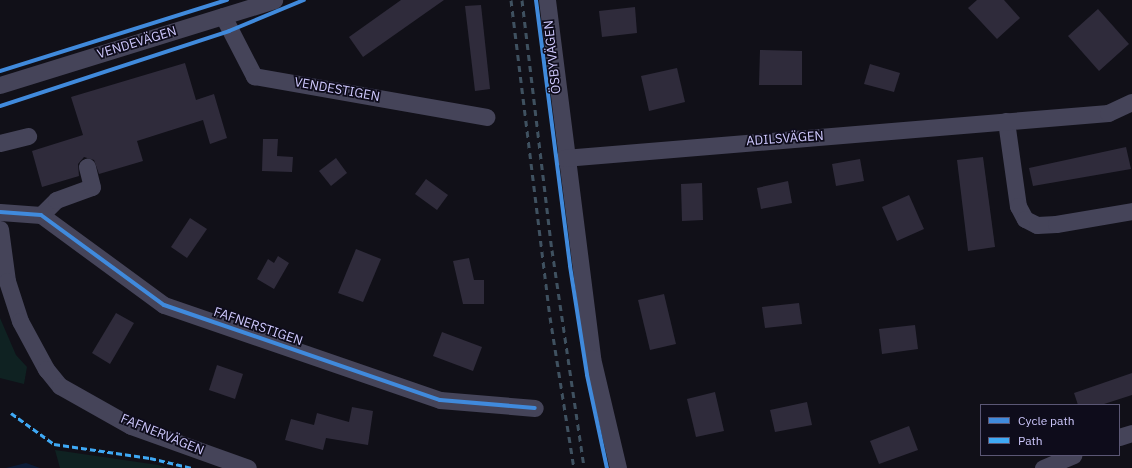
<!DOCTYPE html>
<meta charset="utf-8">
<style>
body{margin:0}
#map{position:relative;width:1132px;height:468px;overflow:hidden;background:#111018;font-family:"IBM Plex Sans",sans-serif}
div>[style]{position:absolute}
.green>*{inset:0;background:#0f2222}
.water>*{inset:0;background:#0c1c37}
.building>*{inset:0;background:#2f2b3b}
.minor>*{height:17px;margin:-8.5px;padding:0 8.5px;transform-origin:8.5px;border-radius:8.5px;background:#454459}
.rail>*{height:3px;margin-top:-1.5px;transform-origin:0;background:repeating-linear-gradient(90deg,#3f5160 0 6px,transparent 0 11px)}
.quiet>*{height:3px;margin-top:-1.5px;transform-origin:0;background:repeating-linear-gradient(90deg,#3fa9f5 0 6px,transparent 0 9px)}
.cycleway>*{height:4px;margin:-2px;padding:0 2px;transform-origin:2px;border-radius:2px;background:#408adc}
span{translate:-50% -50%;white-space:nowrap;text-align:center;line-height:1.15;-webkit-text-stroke:3.5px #0e0c1b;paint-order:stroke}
.street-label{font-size:13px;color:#cec8fd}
.legend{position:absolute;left:980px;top:404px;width:140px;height:52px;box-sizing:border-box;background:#0e0c1b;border:1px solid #5b5775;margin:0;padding:5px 7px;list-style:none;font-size:12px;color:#cec8fd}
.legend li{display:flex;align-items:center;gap:8px;height:20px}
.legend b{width:20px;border:1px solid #5b5775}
</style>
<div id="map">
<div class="green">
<i style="clip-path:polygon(0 318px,16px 355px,27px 367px,24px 384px,0 378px)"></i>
<i style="clip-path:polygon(55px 450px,158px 465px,168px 468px,60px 468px)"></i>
</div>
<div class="water">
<i style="clip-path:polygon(26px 463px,40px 468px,6px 468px)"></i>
</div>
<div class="building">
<i style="clip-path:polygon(401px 0,444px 0,363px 57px,349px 37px)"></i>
<i style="clip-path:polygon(977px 0,1004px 0,1020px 18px,997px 39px,968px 8px)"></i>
<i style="clip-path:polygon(481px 5px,490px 89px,475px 91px,465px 6px)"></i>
<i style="clip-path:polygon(635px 7px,637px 33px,602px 37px,599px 11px)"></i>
<i style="clip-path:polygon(1098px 9px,1129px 44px,1099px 71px,1068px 36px)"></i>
<i style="clip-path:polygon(760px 50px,802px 51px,802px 85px,759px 85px)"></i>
<i style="clip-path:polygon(185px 63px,196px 100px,214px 94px,227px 138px,210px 144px,203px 120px,137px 141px,143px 161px,99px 174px,94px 160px,84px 157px,78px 164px,79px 176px,42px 187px,32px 151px,83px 135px,71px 97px)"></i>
<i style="clip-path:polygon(870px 64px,900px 73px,894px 92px,864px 84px)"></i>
<i style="clip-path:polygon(677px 68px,685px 102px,649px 111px,641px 76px)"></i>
<i style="clip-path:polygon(263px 139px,278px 139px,277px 156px,293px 157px,292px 172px,262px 171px)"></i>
<i style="clip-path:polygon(1126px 147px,1131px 169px,1033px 186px,1029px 168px)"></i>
<i style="clip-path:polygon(983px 157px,995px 247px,968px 251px,957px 160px)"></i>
<i style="clip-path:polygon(336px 158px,347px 173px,331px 186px,319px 171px)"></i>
<i style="clip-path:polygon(860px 159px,864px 181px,836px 186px,832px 164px)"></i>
<i style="clip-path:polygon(426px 179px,448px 195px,437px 210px,415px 194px)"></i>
<i style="clip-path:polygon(788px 181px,792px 203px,761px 209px,757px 188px)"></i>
<i style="clip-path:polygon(702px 183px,703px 220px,682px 221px,681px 184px)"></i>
<i style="clip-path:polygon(909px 195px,924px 229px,897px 241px,882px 207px)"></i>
<i style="clip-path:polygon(190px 218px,207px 229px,187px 258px,171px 247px)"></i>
<i style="clip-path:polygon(356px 249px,381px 259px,363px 302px,338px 293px)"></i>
<i style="clip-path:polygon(278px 256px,289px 263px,274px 289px,257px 279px,268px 259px,274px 263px)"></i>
<i style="clip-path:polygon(469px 258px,474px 280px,484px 280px,484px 304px,463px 304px,453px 261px)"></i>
<i style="clip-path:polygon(664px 294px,676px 344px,650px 350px,638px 300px)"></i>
<i style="clip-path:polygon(799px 303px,802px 324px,765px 328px,762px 307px)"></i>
<i style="clip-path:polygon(116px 313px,134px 323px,110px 364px,92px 353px)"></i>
<i style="clip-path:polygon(915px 325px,918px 349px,882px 354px,879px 329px)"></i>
<i style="clip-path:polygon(442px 332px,482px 347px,473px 371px,433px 356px)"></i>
<i style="clip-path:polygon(217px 365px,243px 374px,235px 399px,209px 390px)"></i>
<i style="clip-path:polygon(1132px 373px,1132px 395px,1101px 405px,1078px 405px,1074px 393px)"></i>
<i style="clip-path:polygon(715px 392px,724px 431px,696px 437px,687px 399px)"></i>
<i style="clip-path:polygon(807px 402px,812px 425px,775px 432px,770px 410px)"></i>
<i style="clip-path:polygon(352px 407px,373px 411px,368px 445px,326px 438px,323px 450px,285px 440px,291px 419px,314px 425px,317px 413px,349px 422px)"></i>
<i style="clip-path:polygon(909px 426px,918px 450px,879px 464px,870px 441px)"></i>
</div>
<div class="minor">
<i style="left:547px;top:0;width:361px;rotate:82.8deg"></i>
<i style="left:592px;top:358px;width:113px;rotate:76.7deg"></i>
<i style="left:223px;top:16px;width:68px;rotate:62.7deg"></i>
<i style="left:254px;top:76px;width:236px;rotate:10deg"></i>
<i style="left:0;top:85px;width:287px;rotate:-17.2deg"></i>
<i style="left:1006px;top:121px;width:86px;rotate:82deg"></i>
<i style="left:1018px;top:206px;width:15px;rotate:62deg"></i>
<i style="left:1025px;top:219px;width:13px;rotate:27deg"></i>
<i style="left:1037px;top:225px;width:19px;rotate:-3deg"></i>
<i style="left:1056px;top:224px;width:77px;rotate:-9.7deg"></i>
<i style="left:0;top:143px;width:29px;rotate:-14deg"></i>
<i style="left:564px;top:158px;width:546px;rotate:-4.73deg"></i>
<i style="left:1108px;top:113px;width:26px;rotate:-25deg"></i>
<i style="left:0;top:212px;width:41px;rotate:4.2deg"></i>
<i style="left:41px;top:215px;width:152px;rotate:36.2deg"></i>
<i style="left:164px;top:305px;width:292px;rotate:19deg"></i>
<i style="left:440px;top:400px;width:95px;rotate:4.8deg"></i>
<i style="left:41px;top:215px;width:21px;rotate:-45deg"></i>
<i style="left:56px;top:200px;width:38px;rotate:-20deg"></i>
<i style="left:92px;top:187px;width:21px;rotate:-104deg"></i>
<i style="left:0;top:229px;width:52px;rotate:82.3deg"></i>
<i style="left:7px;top:281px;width:42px;rotate:72deg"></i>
<i style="left:20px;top:321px;width:55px;rotate:61.6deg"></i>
<i style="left:46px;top:369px;width:22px;rotate:51deg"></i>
<i style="left:60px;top:386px;width:81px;rotate:29.4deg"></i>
<i style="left:131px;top:426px;width:124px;rotate:19.7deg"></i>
<i style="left:1119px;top:437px;width:14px;rotate:-17deg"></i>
<i style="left:1043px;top:468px;width:33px;rotate:-23deg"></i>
</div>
<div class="rail">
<i style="left:511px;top:0;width:319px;rotate:83deg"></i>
<i style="left:550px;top:317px;width:153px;rotate:81deg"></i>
<i style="left:522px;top:0;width:252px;rotate:83.2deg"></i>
<i style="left:552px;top:250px;width:220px;rotate:81.6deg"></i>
</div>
<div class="quiet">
<i style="left:11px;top:413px;width:53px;rotate:35.8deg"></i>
<i style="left:54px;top:444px;width:97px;rotate:8.3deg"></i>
<i style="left:150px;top:458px;width:43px;rotate:13.4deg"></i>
</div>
<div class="cycleway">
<i style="left:536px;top:0;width:268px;rotate:82.7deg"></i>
<i style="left:570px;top:266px;width:110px;rotate:81.1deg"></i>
<i style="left:587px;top:375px;width:95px;rotate:77.9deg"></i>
<i style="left:0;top:71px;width:238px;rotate:-17.4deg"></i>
<i style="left:0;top:106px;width:241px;rotate:-18.1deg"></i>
<i style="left:229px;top:31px;width:81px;rotate:-22.5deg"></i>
<i style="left:0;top:212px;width:41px;rotate:4.2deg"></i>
<i style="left:41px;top:215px;width:152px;rotate:36.2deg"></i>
<i style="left:164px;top:305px;width:292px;rotate:19deg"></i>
<i style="left:440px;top:400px;width:95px;rotate:4.8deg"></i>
</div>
<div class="street-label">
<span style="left:137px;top:43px;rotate:-17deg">VENDEVÄGEN</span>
<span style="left:553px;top:57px;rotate:-96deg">ÖSBYVÄGEN</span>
<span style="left:337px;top:90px;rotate:10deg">VENDESTIGEN</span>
<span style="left:785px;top:139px;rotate:-4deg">ADILSVÄGEN</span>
<span style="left:258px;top:327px;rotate:19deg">FAFNERSTIGEN</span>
<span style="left:162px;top:435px;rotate:22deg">FAFNERVÄGEN</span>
</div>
<ul class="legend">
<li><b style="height:5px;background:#408adc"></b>Cycle path</li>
<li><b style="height:5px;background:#3fa9f5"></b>Path</li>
</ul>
</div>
